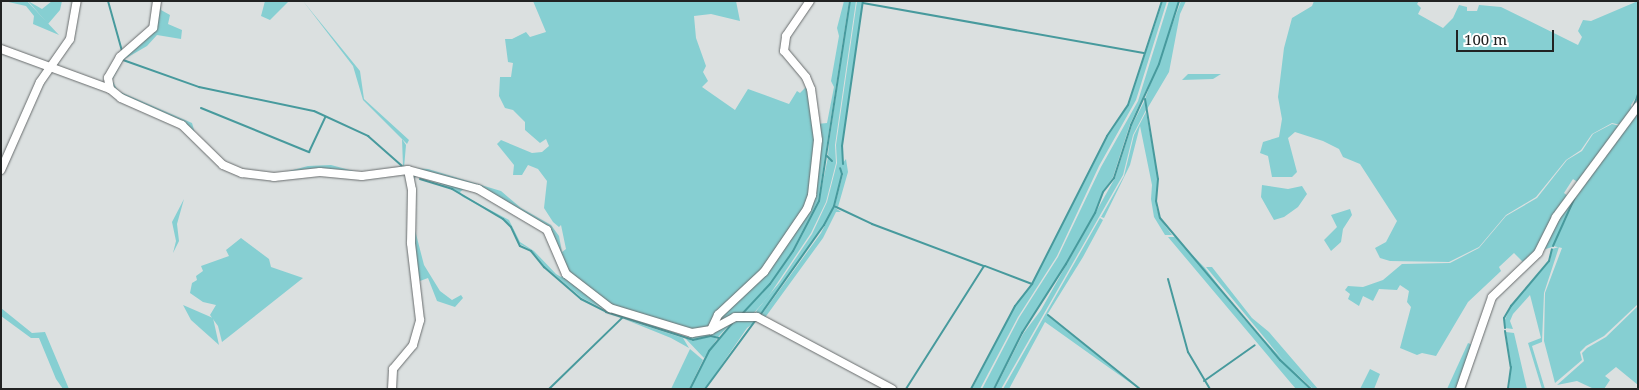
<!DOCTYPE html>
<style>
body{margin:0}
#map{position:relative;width:1639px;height:390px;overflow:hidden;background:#dbe0e0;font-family:"Noto Serif",serif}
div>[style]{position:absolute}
.green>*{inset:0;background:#86cfd2}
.stream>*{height:2px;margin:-1px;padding:0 1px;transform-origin:1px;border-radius:1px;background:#479a9d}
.roads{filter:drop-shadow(0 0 1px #686c6d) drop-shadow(0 0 1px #686c6d)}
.minor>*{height:8px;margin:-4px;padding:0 4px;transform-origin:4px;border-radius:4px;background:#fff}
span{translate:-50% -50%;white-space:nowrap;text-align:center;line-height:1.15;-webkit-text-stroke:5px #fff;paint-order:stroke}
.frame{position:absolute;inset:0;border:2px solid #212323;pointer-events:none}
.scale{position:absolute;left:1456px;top:30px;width:98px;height:22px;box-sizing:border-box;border:2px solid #212323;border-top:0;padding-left:6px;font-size:15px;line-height:18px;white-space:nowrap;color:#212323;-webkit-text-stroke:4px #fff;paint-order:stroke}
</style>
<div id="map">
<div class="green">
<i style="clip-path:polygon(4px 1px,27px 1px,59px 35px,33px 24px,34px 16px,26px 6px)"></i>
<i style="clip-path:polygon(28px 1px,42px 9px,52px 1px,62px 1px,60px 10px,48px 24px)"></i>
<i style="clip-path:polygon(159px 1px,161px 10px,170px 15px,168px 24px,182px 30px,181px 39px,157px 35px,147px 46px,123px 60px,112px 80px,118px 91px,192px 123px,195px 133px,221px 160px,242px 170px,274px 175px,308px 166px,331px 165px,361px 173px,381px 171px,403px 166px,402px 139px,406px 145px,404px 168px,361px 175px,320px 171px,271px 176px,246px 172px,221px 161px,178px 121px,118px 95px,110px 84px,113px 70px,122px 56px,148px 36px,156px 20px)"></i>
<i style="clip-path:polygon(265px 1px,289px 1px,270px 20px,261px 16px)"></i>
<i style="clip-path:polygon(303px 1px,360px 71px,364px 99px,409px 140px,407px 144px,363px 100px,353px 66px)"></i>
<i style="clip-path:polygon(533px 1px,736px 1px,740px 21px,711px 14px,694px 16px,696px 38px,706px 66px,703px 72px,708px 81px,702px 87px,735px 110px,748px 89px,789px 104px,797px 91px,800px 93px,808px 85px,816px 136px,810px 198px,763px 271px,710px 328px,699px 332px,610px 307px,566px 271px,544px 226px,490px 192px,409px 168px,428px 169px,501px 191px,521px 208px,551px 225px,559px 236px,562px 252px,566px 249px,561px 225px,559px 227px,553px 222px,544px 208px,547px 181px,538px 169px,528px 165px,522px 175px,513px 175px,514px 165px,497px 144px,501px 140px,532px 153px,542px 152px,549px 146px,546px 139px,540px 143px,525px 130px,525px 122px,513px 110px,505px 108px,499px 96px,500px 77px,511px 77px,513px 63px,508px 62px,505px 39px,512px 39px,526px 32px,530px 37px,546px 32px)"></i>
<i style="clip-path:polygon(844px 1px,849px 1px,818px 201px,792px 251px,770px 284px,738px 317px,717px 325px,719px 316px,760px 279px,808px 209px,817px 124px,827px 123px,834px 87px,831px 81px,839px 36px,837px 28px)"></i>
<i style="clip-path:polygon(850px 1px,856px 1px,835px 145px,836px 163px,826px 202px,811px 233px,768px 297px,752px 315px,740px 316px,770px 284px,793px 251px,819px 201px,828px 157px,832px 160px,828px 155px,829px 143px)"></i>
<i style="clip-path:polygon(857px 1px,863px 1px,842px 146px,842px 164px,846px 159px,848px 172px,838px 207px,835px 205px,843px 174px,840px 168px,842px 175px,834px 205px,824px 225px,759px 316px,755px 314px,757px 310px,779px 283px,812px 234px,827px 202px,837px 163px,836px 145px)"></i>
<i style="clip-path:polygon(1163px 1px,1167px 1px,1136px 100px,1099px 166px,1057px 256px,1018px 317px,980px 389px,972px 389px,1015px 306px,1032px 284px,1108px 136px,1128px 106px)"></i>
<i style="clip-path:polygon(1169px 1px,1179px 1px,1159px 64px,1130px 124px,1113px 177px,1103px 192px,1095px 212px,1066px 264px,1022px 333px,993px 389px,982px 389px,1019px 318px,1058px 257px,1101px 167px,1138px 101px)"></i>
<i style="clip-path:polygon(1181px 1px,1186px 1px,1180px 14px,1169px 72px,1147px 109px,1145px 99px)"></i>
<i style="clip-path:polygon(1314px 1px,1419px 1px,1417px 4px,1421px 8px,1418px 14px,1443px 28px,1453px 18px,1459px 5px,1467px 7px,1467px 11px,1477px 11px,1479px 5px,1501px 7px,1578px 45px,1582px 37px,1578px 31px,1583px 20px,1591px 21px,1638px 1px,1638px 94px,1631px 105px,1632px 111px,1621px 125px,1612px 123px,1592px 134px,1581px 150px,1566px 160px,1536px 197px,1506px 215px,1479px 247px,1449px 262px,1390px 261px,1380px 258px,1375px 248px,1386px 242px,1397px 221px,1360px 164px,1343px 157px,1339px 149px,1323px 141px,1295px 132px,1288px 138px,1297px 172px,1292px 177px,1272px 177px,1268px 156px,1260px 153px,1263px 142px,1279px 137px,1282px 119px,1278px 97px,1284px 48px,1292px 18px,1312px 6px)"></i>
<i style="clip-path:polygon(1188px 74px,1221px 74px,1213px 79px,1182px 80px)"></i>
<i style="clip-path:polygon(1145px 100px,1146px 110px,1133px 135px,1123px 175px,1001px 389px,995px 389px,1023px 334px,1041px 310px,1115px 178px,1132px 125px)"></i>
<i style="clip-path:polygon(1638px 108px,1638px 304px,1604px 336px,1586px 346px,1580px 352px,1582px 360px,1555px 383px,1544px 341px,1545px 293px,1562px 248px,1553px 246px,1580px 190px,1552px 247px,1540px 251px,1557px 217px)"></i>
<i style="clip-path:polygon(1146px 112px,1158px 179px,1156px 206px,1160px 219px,1172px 235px,1165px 235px,1154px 217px,1151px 199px,1152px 185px,1140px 126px,1130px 165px,1104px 218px,1101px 217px,1124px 176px,1134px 135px)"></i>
<i style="clip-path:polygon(1612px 124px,1620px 126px,1579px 183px,1573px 179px,1564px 193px,1569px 197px,1536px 251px,1525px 264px,1514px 253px,1499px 267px,1501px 271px,1468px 302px,1436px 356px,1422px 353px,1417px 355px,1400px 348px,1411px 307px,1407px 302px,1409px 291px,1400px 285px,1397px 290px,1379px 289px,1373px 301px,1363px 296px,1359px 306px,1348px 299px,1350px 294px,1345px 290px,1348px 286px,1363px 287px,1383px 280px,1402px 264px,1450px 263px,1479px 248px,1506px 216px,1537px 198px,1567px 160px,1582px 151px,1593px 134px)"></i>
<i style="clip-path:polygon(410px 171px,467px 186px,460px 192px,462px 195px,509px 220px,520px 242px,534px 251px,556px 274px,561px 277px,565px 274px,598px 302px,683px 336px,614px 314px,582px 298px,544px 266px,531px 250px,518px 243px,512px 227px,503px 218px,463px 197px,452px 188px,417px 175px,413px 180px,415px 230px,424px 265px,440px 291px,452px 300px,461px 295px,463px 298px,455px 307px,437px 301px,428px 278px,420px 281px,415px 255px)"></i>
<i style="clip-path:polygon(1262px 185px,1288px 189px,1302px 186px,1307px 194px,1298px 207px,1284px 217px,1274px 220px,1261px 197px)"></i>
<i style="clip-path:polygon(184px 199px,177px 224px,179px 241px,173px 253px,176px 241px,172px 222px)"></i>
<i style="clip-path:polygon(834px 207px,841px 212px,836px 212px,823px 238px,764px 319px,760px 317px,821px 233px)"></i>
<i style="clip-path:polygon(1350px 209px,1352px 215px,1343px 229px,1341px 242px,1331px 251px,1324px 240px,1337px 227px,1331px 215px)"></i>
<i style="clip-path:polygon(1100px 218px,1103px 220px,1083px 257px,1047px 315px,1139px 389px,1045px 322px,1009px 389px,1003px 389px)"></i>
<i style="clip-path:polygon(1168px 237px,1175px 237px,1205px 268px,1244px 319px,1311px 389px,1296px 389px,1290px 382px)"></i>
<i style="clip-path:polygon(241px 238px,269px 259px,271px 267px,303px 278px,222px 342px,218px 326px,210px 315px,216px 305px,203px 302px,190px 293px,192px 283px,197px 280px,196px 276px,203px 271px,201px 266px,229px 256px,226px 250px)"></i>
<i style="clip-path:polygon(1559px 247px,1544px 293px,1542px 342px,1532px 346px,1545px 389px,1542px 389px,1528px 343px,1541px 338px,1530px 295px,1513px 314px,1510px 321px,1513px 329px,1505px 328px,1504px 322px,1511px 306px,1550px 261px,1552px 249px)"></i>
<i style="clip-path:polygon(1206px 267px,1212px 267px,1252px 318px,1269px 332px,1318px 389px,1313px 389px,1287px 365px)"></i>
<i style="clip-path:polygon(183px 305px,213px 318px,219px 345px,191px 320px)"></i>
<i style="clip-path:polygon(1638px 306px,1638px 385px,1616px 367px,1605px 376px,1610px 380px,1604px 389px,1594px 389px,1577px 381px,1557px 385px,1584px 361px,1582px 353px,1587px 348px,1606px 337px)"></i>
<i style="clip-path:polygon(1px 308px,32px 333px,45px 332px,69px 389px,63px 389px,56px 379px,39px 338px,31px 338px,1px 316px)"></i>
<i style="clip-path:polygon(739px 317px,751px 317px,748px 321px,757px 320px,747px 328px,705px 389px,690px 389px,709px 351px)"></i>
<i style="clip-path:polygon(736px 318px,718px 337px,711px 335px,693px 340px,683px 333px,692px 334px)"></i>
<i style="clip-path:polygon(624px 319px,683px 338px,689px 348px,671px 338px)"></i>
<i style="clip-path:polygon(1506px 332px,1514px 333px,1527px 389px,1509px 389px,1511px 366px)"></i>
<i style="clip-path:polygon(711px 336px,717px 339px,704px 358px,685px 338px,693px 341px)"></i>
<i style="clip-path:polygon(1468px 343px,1473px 345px,1457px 389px,1447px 389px)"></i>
<i style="clip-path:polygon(690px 349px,703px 360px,689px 389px,671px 389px)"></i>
<i style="clip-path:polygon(1370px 369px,1380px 374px,1374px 389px,1360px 389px)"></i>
</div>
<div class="stream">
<i style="left:108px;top:1px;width:52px;rotate:74.4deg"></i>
<i style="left:863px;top:3px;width:285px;rotate:10.1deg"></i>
<i style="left:123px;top:60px;width:81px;rotate:19.6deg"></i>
<i style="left:199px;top:87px;width:117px;rotate:11.8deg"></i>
<i style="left:314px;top:111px;width:60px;rotate:24.8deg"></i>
<i style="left:368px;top:136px;width:45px;rotate:41.4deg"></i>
<i style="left:1145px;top:99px;width:81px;rotate:80.8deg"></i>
<i style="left:1158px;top:179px;width:22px;rotate:95deg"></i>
<i style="left:1156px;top:201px;width:17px;rotate:77deg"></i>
<i style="left:1160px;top:218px;width:186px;rotate:49.8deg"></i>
<i style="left:1280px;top:360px;width:42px;rotate:43.1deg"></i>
<i style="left:201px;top:108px;width:117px;rotate:22.2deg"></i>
<i style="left:309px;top:152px;width:38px;rotate:-65deg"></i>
<i style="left:1633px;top:108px;width:15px;rotate:-70deg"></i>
<i style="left:827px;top:156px;width:7px;rotate:45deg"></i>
<i style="left:843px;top:164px;width:18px;rotate:-93deg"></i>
<i style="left:842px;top:146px;width:147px;rotate:-81.8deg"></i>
<i style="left:420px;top:179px;width:34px;rotate:17deg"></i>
<i style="left:452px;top:189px;width:59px;rotate:30.5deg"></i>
<i style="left:503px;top:219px;width:11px;rotate:45deg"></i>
<i style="left:511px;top:227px;width:21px;rotate:65deg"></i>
<i style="left:520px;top:246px;width:12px;rotate:24deg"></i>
<i style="left:531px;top:251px;width:21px;rotate:51deg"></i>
<i style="left:544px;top:267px;width:49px;rotate:40.9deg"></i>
<i style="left:581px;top:299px;width:28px;rotate:27deg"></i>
<i style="left:606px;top:312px;width:91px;rotate:17.8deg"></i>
<i style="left:693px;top:340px;width:18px;rotate:-13deg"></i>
<i style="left:711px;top:336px;width:8px;rotate:14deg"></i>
<i style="left:834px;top:206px;width:42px;rotate:25.3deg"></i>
<i style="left:872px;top:224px;width:120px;rotate:20.6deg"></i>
<i style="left:984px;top:266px;width:146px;rotate:122.4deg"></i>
<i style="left:1553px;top:246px;width:54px;rotate:-65.8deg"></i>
<i style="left:1168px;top:279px;width:76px;rotate:74.7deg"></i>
<i style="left:1188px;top:352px;width:43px;rotate:59.3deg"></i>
<i style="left:1032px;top:284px;width:166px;rotate:-63.1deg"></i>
<i style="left:1107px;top:136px;width:37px;rotate:-56deg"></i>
<i style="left:1128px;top:105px;width:109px;rotate:-71.9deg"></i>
<i style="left:742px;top:314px;width:41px;rotate:-47deg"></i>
<i style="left:770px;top:284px;width:40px;rotate:-55.1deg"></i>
<i style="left:793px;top:251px;width:56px;rotate:-62.5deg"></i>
<i style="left:819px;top:201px;width:202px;rotate:-81.2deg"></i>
<i style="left:761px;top:314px;width:109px;rotate:-54.7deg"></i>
<i style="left:824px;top:225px;width:21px;rotate:-62deg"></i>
<i style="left:834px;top:206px;width:33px;rotate:-76deg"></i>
<i style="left:842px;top:174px;width:6px;rotate:-108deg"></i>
<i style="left:1048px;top:315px;width:118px;rotate:38.8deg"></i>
<i style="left:1505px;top:328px;width:10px;rotate:-96deg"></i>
<i style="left:1504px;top:318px;width:14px;rotate:-60deg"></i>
<i style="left:1511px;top:306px;width:59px;rotate:-49.8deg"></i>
<i style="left:1549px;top:261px;width:12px;rotate:-76deg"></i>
<i style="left:1505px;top:331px;width:36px;rotate:81deg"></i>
<i style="left:1511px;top:367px;width:22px;rotate:98deg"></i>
<i style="left:1204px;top:381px;width:62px;rotate:-35.2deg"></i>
<i style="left:549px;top:389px;width:102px;rotate:-44.2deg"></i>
<i style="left:690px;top:389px;width:42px;rotate:-63.4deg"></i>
<i style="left:709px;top:351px;width:40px;rotate:-50deg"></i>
<i style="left:705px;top:389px;width:84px;rotate:-53.7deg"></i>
<i style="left:971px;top:389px;width:94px;rotate:-62.1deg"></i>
<i style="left:1015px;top:306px;width:28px;rotate:-52deg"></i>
<i style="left:1032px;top:284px;width:50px;rotate:-159deg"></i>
<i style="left:994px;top:389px;width:63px;rotate:-63.4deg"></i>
<i style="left:1022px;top:333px;width:82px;rotate:-57.5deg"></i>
<i style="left:1066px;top:264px;width:59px;rotate:-60.4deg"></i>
<i style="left:1095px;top:213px;width:22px;rotate:-69deg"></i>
<i style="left:1103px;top:192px;width:18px;rotate:-52deg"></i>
<i style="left:1114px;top:178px;width:56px;rotate:-72.2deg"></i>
<i style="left:1131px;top:125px;width:67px;rotate:-65.3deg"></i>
<i style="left:1159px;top:64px;width:66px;rotate:-72.4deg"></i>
</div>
<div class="roads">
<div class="minor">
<i style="left:157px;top:1px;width:27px;rotate:98deg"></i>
<i style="left:153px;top:28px;width:44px;rotate:138.7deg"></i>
<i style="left:120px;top:57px;width:24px;rotate:120deg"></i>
<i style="left:108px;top:78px;width:11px;rotate:80deg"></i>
<i style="left:110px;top:89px;width:14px;rotate:39deg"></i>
<i style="left:121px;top:98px;width:67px;rotate:23.9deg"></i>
<i style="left:182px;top:125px;width:57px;rotate:44.3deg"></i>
<i style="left:223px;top:165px;width:21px;rotate:23deg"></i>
<i style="left:242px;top:173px;width:32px;rotate:7deg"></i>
<i style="left:274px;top:177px;width:46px;rotate:-6.2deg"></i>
<i style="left:320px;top:172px;width:42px;rotate:5.4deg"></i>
<i style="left:362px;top:176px;width:46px;rotate:-7.4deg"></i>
<i style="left:408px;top:170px;width:73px;rotate:15.2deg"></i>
<i style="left:478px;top:189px;width:80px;rotate:30.7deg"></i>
<i style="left:547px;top:230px;width:48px;rotate:66.6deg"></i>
<i style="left:566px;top:274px;width:56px;rotate:37.7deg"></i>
<i style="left:610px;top:308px;width:86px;rotate:17deg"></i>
<i style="left:692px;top:333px;width:19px;rotate:-9deg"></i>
<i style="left:711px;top:330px;width:27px;rotate:-28deg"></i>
<i style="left:735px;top:317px;width:22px"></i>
<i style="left:757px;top:317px;width:153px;rotate:28.1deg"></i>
<i style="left:1px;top:49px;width:116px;rotate:20.2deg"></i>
<i style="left:1px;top:170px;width:96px;rotate:-66.1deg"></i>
<i style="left:40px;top:82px;width:52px;rotate:-55.1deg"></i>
<i style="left:70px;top:39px;width:39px;rotate:-80deg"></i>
<i style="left:711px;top:330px;width:17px;rotate:-65deg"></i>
<i style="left:718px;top:315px;width:63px;rotate:-43.1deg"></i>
<i style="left:764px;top:272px;width:76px;rotate:-55.7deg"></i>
<i style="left:807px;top:209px;width:15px;rotate:-70deg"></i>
<i style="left:812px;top:195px;width:55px;rotate:-83.8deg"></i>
<i style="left:818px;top:140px;width:51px;rotate:-97.8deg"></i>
<i style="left:811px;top:89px;width:13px;rotate:-113deg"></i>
<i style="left:806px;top:77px;width:34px;rotate:-130deg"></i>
<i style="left:784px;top:51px;width:15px;rotate:-82deg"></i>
<i style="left:786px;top:36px;width:42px;rotate:-55.6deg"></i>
<i style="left:392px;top:389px;width:20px;rotate:-87deg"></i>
<i style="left:393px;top:369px;width:31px;rotate:-50deg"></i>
<i style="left:413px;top:345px;width:26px;rotate:-74deg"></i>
<i style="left:420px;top:320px;width:78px;rotate:-96.7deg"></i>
<i style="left:411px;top:243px;width:53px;rotate:-88.9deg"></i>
<i style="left:412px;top:190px;width:20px;rotate:-101deg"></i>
<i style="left:1460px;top:389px;width:97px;rotate:-70.8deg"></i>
<i style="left:1492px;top:297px;width:64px;rotate:-43.7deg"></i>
<i style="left:1538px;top:253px;width:40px;rotate:-63.4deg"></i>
<i style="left:1556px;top:217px;width:138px;rotate:-53.5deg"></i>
</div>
</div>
<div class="frame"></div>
<div class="scale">100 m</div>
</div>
